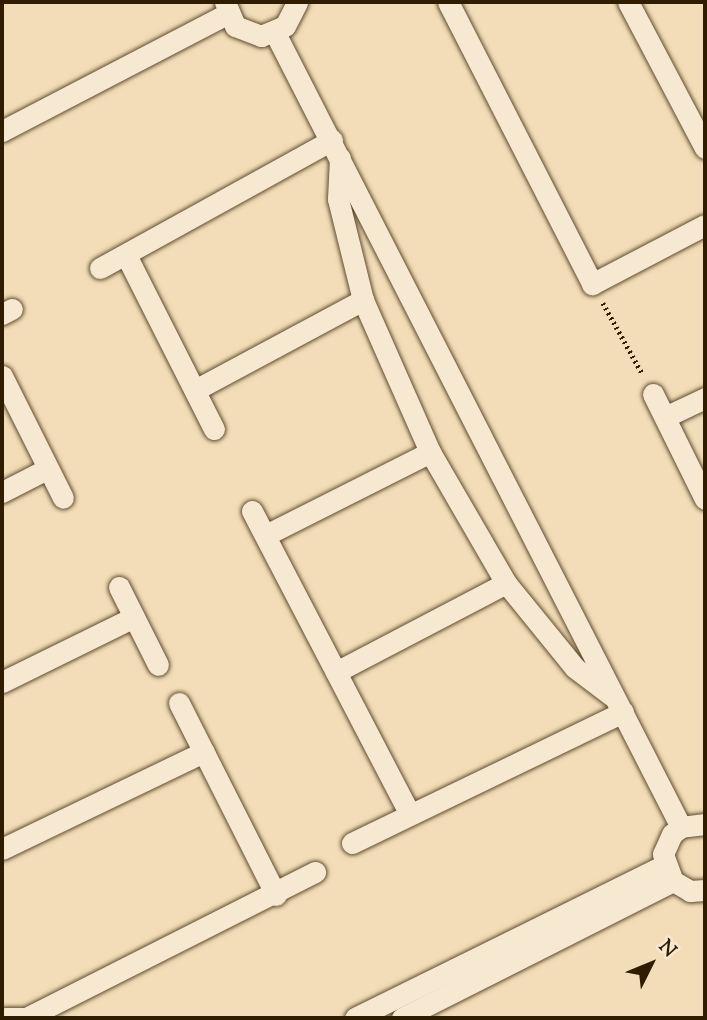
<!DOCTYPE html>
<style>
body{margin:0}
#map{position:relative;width:707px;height:1020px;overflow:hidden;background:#f2ddb8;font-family:"Sorts Mill Goudy",serif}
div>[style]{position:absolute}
.path>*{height:4.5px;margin-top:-2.25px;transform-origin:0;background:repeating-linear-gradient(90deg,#301c00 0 2px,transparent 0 5.5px)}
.roads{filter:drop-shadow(0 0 2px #604c2e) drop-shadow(0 0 2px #604c2e)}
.minor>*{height:21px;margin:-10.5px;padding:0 10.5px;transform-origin:10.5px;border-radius:10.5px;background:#f7e9d1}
span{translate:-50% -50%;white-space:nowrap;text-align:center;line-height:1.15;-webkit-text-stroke:5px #f7e9d1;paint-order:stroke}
.frame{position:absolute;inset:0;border:4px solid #301c00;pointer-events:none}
.north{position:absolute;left:616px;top:929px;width:70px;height:70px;-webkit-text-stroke:5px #f7e9d1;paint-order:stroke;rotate:47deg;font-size:19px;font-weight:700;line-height:28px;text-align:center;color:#301c00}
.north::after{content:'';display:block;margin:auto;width:24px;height:32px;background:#301c00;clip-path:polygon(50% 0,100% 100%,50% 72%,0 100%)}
</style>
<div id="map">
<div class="path">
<i style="left:603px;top:303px;width:82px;rotate:60.9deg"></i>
</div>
<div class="roads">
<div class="minor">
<i style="left:225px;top:2px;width:26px;rotate:67deg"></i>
<i style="left:235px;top:26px;width:28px;rotate:21deg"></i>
<i style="left:261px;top:36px;width:26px;rotate:-23deg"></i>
<i style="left:285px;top:26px;width:27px;rotate:-63deg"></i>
<i style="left:448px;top:2px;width:317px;rotate:62.9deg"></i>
<i style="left:592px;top:284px;width:127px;rotate:-27.6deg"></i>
<i style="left:628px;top:2px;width:165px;rotate:62.2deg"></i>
<i style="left:275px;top:33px;width:892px;rotate:62.92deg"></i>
<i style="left:2px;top:131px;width:254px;rotate:-27.5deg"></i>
<i style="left:340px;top:158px;width:41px;rotate:92.8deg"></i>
<i style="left:338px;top:199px;width:104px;rotate:76.1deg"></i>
<i style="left:363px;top:300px;width:166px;rotate:66.2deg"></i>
<i style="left:430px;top:452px;width:151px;rotate:59.9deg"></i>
<i style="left:506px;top:583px;width:109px;rotate:50.9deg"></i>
<i style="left:575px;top:668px;width:46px;rotate:37.1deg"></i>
<i style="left:126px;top:255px;width:195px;rotate:63.2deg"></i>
<i style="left:100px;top:268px;width:265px;rotate:-28.9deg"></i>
<i style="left:2px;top:314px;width:11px;rotate:-27deg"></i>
<i style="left:2px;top:376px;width:136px;rotate:63.4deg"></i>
<i style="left:195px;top:390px;width:191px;rotate:-28.2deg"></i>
<i style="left:653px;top:394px;width:117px;rotate:63.7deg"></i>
<i style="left:665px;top:417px;width:44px;rotate:-25.4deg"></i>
<i style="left:2px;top:492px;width:51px;rotate:-27.1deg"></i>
<i style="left:252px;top:511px;width:339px;rotate:62.5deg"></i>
<i style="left:266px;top:535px;width:184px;rotate:-26.8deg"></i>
<i style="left:119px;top:587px;width:87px;rotate:63.4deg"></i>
<i style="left:336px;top:672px;width:192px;rotate:-27.6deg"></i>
<i style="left:2px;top:682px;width:147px;rotate:-26.2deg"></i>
<i style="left:179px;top:703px;width:215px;rotate:63.2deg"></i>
<i style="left:705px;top:824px;width:24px;rotate:173deg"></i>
<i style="left:681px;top:827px;width:11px;rotate:142deg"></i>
<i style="left:672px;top:834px;width:22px;rotate:114deg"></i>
<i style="left:663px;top:854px;width:29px;rotate:70deg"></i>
<i style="left:673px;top:881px;width:20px;rotate:30deg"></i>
<i style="left:690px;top:891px;width:15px;rotate:-4deg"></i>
<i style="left:352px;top:843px;width:301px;rotate:-25.8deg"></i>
<i style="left:2px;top:849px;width:224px;rotate:-25.7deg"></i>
<i style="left:5px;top:1018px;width:21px"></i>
<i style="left:26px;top:1018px;width:324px;rotate:-26.8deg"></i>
<i style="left:355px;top:1018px;width:345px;rotate:-26.3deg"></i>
<i style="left:402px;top:1018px;width:304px;rotate:-26.8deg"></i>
</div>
</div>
<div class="frame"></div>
<div class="north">N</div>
</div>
